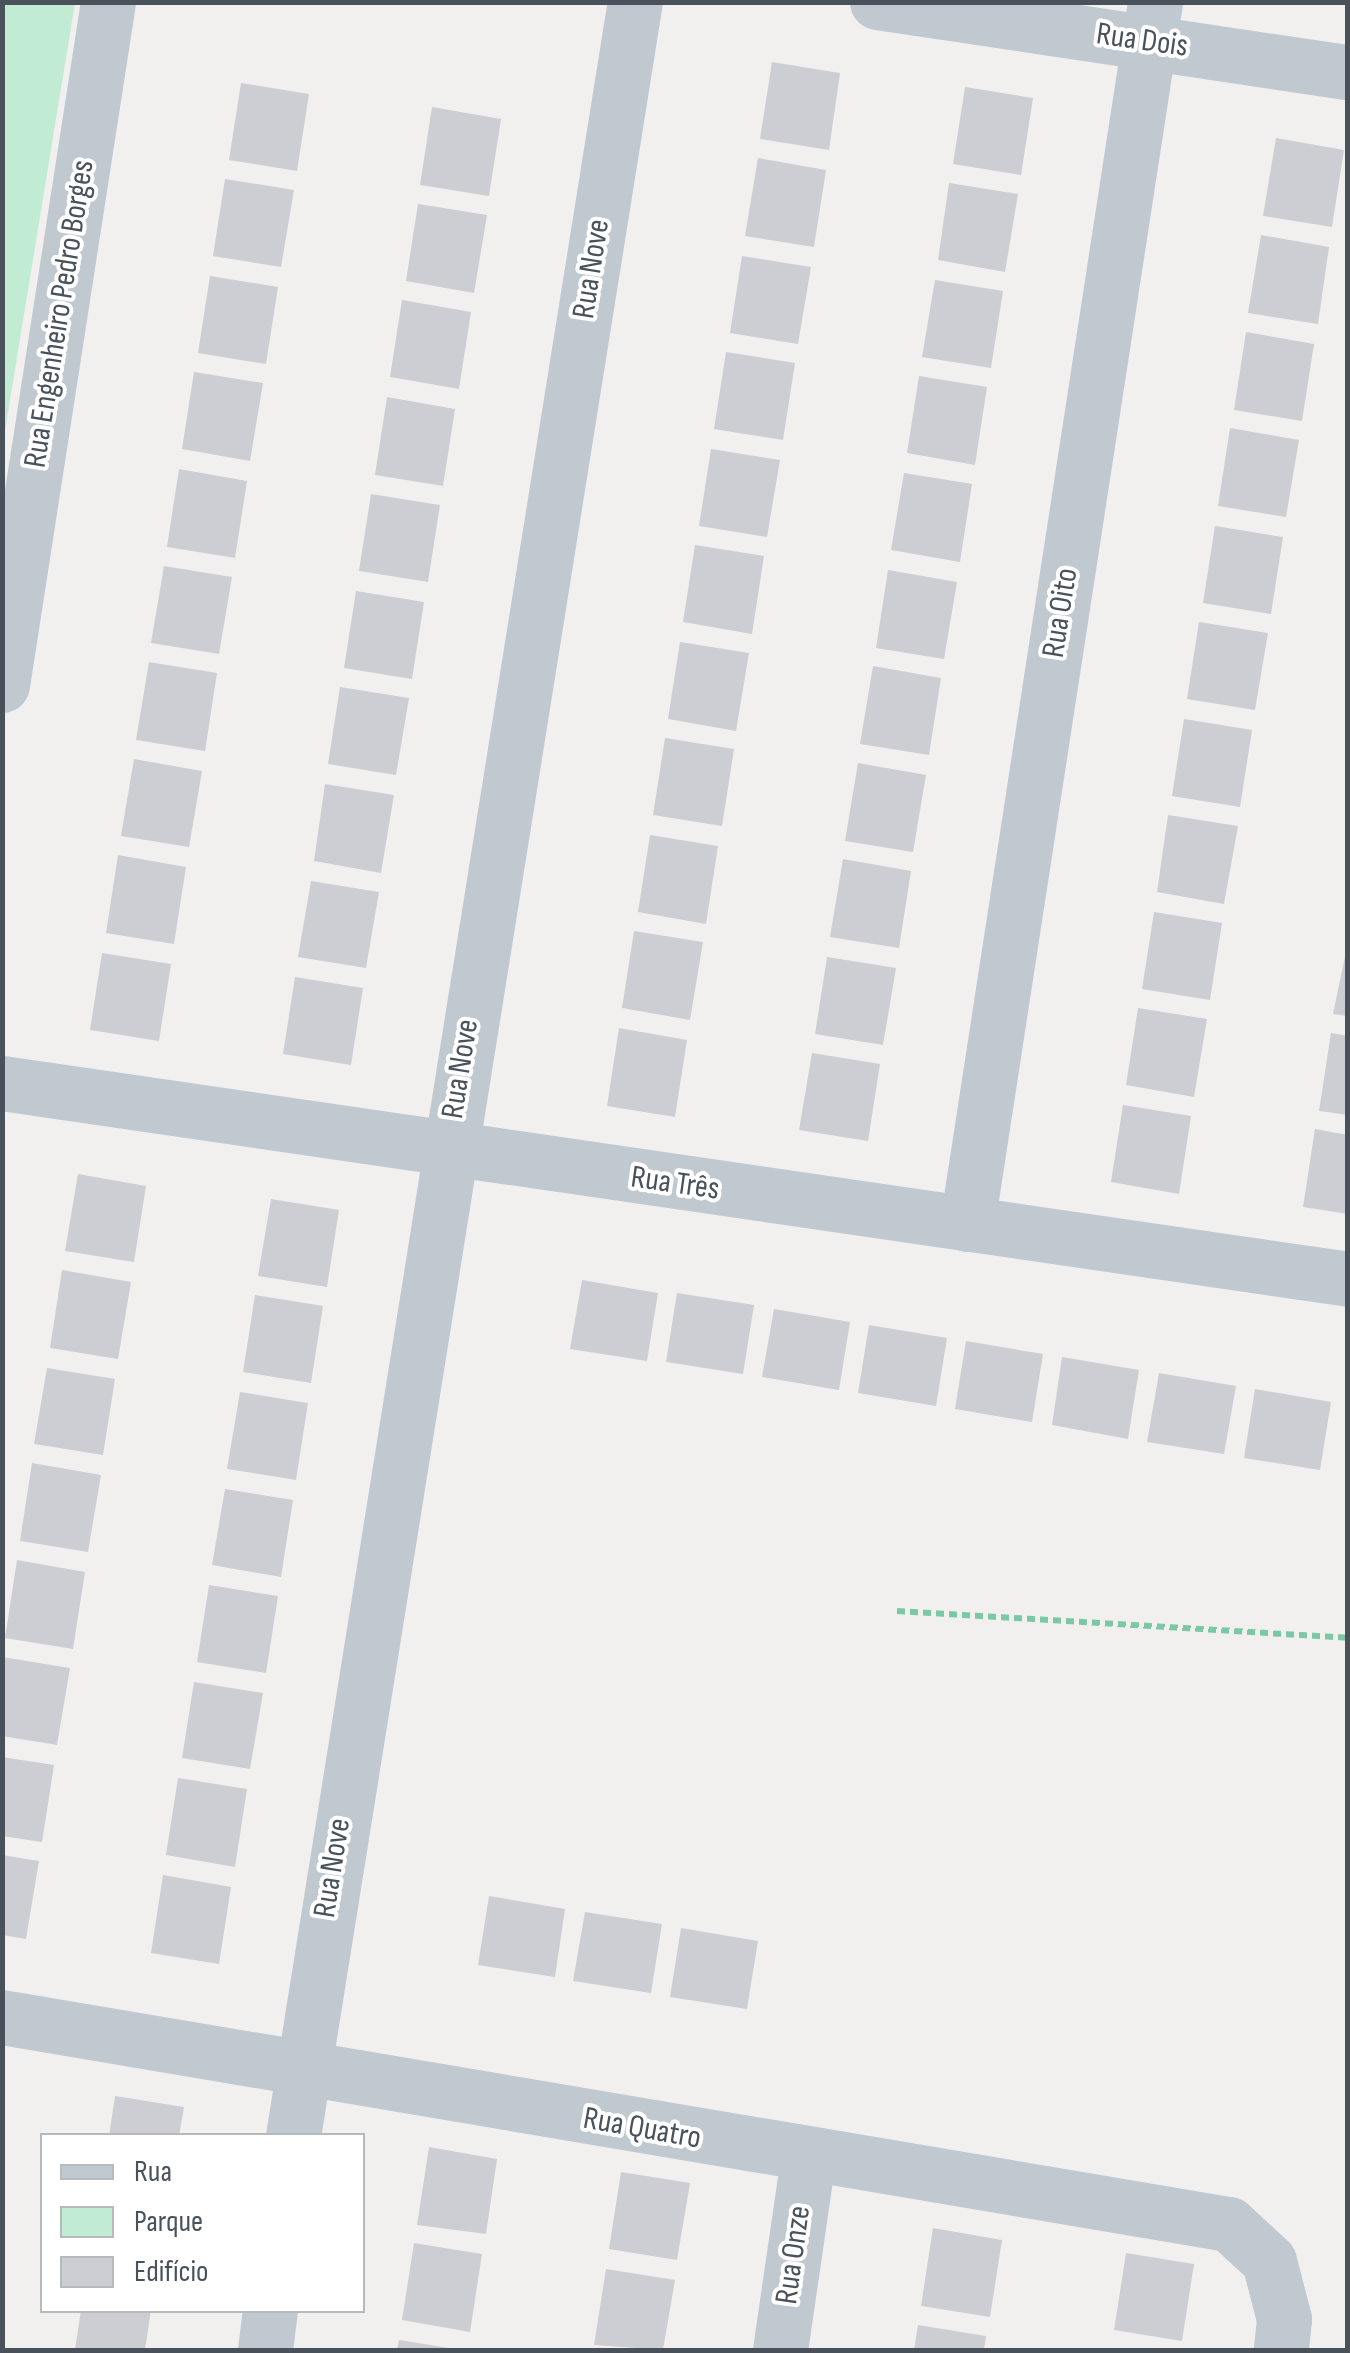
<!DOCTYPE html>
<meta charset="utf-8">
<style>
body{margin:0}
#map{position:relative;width:1350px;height:2353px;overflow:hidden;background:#f2efef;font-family:"Sofia Sans Condensed",sans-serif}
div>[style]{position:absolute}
.green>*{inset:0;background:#c1ecd3}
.building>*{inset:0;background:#cdced4}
.path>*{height:6px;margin-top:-3px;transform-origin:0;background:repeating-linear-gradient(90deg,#7bc8a5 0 8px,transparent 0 13px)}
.minor>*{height:55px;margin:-27.5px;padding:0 27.5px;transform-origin:27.5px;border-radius:27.5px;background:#c1c9d0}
span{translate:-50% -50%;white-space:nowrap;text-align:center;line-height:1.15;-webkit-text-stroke:8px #fff;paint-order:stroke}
.street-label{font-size:32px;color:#49525b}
.frame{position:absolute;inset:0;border:5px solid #49525b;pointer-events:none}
.legend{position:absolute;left:40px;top:2133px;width:325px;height:180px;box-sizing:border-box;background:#fff;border:2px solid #b6babd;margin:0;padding:12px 18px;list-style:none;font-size:30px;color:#49525b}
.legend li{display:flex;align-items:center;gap:20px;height:50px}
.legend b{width:50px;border:2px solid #b6babd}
</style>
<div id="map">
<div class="green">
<i style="clip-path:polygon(3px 2px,75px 3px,3px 443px,2px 3px)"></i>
</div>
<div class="building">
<i style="clip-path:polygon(772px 62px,840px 73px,829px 150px,760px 139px)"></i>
<i style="clip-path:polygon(241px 83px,309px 94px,297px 171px,229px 160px)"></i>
<i style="clip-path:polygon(965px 87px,1033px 98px,1021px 175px,953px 164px)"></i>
<i style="clip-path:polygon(432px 107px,501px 119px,489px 196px,420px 185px)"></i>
<i style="clip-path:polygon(1276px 138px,1344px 150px,1332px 227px,1263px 216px)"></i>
<i style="clip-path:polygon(758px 158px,826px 170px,814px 247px,745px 236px)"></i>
<i style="clip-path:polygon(225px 179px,294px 190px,281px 267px,213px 256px)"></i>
<i style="clip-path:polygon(949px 183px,1018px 194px,1005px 272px,938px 260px)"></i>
<i style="clip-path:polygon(418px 204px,487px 215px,474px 293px,406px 281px)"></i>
<i style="clip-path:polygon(1261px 235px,1329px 247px,1318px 324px,1248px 313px)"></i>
<i style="clip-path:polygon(742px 256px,811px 267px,798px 344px,730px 333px)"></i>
<i style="clip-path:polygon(210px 276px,278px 287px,266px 364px,198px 353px)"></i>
<i style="clip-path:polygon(935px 280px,1003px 291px,991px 368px,922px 357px)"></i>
<i style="clip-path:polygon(402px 300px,471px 312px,459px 389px,390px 377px)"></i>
<i style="clip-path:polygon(1246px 332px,1314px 344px,1302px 421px,1234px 410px)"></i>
<i style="clip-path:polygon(726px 352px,795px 363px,783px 440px,714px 429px)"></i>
<i style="clip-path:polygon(194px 372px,263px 383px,250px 461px,182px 449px)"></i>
<i style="clip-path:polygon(919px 376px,987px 387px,975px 465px,907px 453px)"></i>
<i style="clip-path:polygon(387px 397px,455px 409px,443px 486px,375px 475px)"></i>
<i style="clip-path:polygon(1230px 428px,1299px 440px,1286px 517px,1218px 506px)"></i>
<i style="clip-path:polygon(711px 449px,780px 460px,767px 537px,699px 526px)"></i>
<i style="clip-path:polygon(179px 469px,247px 481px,235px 558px,167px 547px)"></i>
<i style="clip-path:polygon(904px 473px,972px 484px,960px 562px,891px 550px)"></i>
<i style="clip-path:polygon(371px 494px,440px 505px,428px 582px,359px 571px)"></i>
<i style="clip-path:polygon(1215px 526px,1283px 537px,1271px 614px,1203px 603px)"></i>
<i style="clip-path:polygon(695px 545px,764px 556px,752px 634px,683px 622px)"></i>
<i style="clip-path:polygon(164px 566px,232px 577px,219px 654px,151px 643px)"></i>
<i style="clip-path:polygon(888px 570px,957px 582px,944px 659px,876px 648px)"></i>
<i style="clip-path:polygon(356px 591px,424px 602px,412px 679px,344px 668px)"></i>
<i style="clip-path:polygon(1199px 622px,1268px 633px,1255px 710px,1187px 699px)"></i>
<i style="clip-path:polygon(680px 642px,749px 653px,736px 731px,668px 719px)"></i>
<i style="clip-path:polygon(149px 662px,217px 673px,205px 751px,136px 740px)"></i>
<i style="clip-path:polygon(873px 666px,941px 678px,929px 755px,860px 744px)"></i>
<i style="clip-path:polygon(340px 687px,409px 698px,396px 775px,328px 764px)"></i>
<i style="clip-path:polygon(1184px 719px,1252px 730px,1240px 807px,1172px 796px)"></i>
<i style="clip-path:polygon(665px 738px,734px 749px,722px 826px,653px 815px)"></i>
<i style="clip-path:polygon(134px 759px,202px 771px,189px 847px,121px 836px)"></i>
<i style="clip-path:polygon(858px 763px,926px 775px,913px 852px,845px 841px)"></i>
<i style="clip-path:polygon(325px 784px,394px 795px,381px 873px,314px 861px)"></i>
<i style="clip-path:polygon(1168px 815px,1238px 826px,1224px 904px,1157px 892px)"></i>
<i style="clip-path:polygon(650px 835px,718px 846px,706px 924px,638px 912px)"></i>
<i style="clip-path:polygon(118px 855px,186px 867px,174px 944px,106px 933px)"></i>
<i style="clip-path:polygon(843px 859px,911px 871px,899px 948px,830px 937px)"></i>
<i style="clip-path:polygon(311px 881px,379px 892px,366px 968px,298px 957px)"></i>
<i style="clip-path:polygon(1154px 912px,1222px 923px,1210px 1000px,1142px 989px)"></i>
<i style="clip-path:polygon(634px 931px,703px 942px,690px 1020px,622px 1008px)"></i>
<i style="clip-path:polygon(1348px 942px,1348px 1016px,1333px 1014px)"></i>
<i style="clip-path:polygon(102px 953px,171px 964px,159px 1041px,90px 1030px)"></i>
<i style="clip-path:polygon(827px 957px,896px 968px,883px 1045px,815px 1034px)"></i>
<i style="clip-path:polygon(295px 977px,363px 988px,351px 1065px,283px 1054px)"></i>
<i style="clip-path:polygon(1138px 1008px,1207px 1019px,1194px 1097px,1126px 1085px)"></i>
<i style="clip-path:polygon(619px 1028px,687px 1040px,675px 1117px,607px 1106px)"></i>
<i style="clip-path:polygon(1331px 1033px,1348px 1036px,1348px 1115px,1319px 1111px)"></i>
<i style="clip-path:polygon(812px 1053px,880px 1064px,868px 1141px,799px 1130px)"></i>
<i style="clip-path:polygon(1123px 1105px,1191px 1116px,1179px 1194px,1111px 1182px)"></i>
<i style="clip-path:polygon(1315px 1129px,1348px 1135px,1348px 1214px,1303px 1207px)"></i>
<i style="clip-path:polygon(78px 1174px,146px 1186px,134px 1262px,65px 1251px)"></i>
<i style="clip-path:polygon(271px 1199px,339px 1210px,327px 1287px,258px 1276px)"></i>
<i style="clip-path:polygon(62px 1270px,131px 1282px,118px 1359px,50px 1348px)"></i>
<i style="clip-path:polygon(582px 1280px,658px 1293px,647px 1361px,570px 1349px)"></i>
<i style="clip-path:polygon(677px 1293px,754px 1305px,743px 1374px,666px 1362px)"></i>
<i style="clip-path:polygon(255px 1295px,323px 1306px,311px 1383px,243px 1372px)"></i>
<i style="clip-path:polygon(774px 1309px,850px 1322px,839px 1390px,762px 1377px)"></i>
<i style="clip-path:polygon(869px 1325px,947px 1338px,936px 1406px,858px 1393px)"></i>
<i style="clip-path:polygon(966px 1341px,1043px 1354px,1032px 1422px,955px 1409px)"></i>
<i style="clip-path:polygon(1062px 1357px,1139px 1370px,1128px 1439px,1052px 1425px)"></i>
<i style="clip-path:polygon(47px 1368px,115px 1379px,103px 1455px,34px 1444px)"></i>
<i style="clip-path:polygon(1159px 1373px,1236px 1386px,1224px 1454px,1147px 1442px)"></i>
<i style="clip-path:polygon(1255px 1389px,1331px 1402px,1320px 1470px,1244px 1458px)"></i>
<i style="clip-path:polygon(240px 1392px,308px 1403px,296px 1480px,227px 1469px)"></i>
<i style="clip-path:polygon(32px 1463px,101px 1475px,88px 1552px,20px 1541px)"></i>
<i style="clip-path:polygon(225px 1489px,293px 1500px,281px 1577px,212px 1565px)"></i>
<i style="clip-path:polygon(17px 1560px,85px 1572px,73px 1649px,5px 1638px)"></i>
<i style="clip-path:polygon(209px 1585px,278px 1596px,266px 1673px,197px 1662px)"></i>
<i style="clip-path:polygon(2px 1657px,70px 1668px,57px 1745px,2px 1736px)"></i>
<i style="clip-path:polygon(194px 1682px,263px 1693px,250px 1769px,182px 1758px)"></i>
<i style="clip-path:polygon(2px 1757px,54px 1765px,42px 1842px,2px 1836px)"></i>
<i style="clip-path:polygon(178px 1778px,247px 1789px,235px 1867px,166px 1855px)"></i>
<i style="clip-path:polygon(2px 1855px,39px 1861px,26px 1939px,2px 1935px)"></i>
<i style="clip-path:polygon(163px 1875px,231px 1887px,219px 1964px,151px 1953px)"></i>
<i style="clip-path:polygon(489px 1896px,565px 1909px,555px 1977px,478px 1965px)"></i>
<i style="clip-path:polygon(585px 1912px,662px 1924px,651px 1993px,573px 1981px)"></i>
<i style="clip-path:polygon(681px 1928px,758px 1941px,747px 2009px,670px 1997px)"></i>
<i style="clip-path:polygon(115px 2096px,184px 2107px,179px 2136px,109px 2136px)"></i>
<i style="clip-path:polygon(429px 2147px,497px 2159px,486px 2234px,417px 2225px)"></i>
<i style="clip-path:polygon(621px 2172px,690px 2183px,677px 2260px,609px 2249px)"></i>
<i style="clip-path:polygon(933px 2228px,1002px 2240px,990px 2317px,921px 2306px)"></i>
<i style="clip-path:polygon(414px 2243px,482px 2254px,470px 2332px,402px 2320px)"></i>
<i style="clip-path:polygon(1126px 2253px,1194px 2264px,1182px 2341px,1114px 2330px)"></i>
<i style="clip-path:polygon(606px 2269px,675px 2280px,663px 2350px,594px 2345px)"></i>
<i style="clip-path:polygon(81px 2310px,151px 2310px,145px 2350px,75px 2350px)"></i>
<i style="clip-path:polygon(918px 2325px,986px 2336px,984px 2350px,914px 2350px)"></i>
<i style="clip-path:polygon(399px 2340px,449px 2348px,449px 2350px,397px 2350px)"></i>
</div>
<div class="path">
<i style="left:897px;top:1611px;width:452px;rotate:3.4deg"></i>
</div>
<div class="minor">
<i style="left:877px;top:2px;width:476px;rotate:8.5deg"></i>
<i style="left:2px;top:685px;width:691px;rotate:-81.18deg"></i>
<i style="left:2px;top:1083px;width:1360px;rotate:8.28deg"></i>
<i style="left:967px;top:1224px;width:1236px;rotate:-81.25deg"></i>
<i style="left:2px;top:2017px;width:1244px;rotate:9.58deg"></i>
<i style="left:1229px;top:2224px;width:54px;rotate:42.8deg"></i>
<i style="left:1269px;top:2261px;width:60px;rotate:75.5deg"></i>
<i style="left:1284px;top:2319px;width:31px;rotate:96deg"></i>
<i style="left:293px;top:2136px;width:2161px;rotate:-80.9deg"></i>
<i style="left:265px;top:2350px;width:40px;rotate:-82.9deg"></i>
<i style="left:780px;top:2350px;width:193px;rotate:-81.7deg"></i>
</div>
<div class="street-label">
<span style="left:1142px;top:41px;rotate:8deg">Rua Dois</span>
<span style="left:592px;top:269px;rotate:-81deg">Rua Nove</span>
<span style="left:60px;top:314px;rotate:-81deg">Rua Engenheiro Pedro Borges</span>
<span style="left:1061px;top:613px;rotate:-81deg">Rua Oito</span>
<span style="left:461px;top:1069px;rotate:-81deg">Rua Nove</span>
<span style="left:675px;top:1184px;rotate:8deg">Rua Três</span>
<span style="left:333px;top:1868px;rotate:-81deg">Rua Nove</span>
<span style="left:642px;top:2129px;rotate:10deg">Rua Quatro</span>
<span style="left:794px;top:2255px;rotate:-82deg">Rua Onze</span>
</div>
<div class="frame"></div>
<ul class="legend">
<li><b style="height:12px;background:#c1c9d0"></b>Rua</li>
<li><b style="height:28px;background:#c1ecd3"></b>Parque</li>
<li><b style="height:28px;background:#cdced4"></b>Edifício</li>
</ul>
</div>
